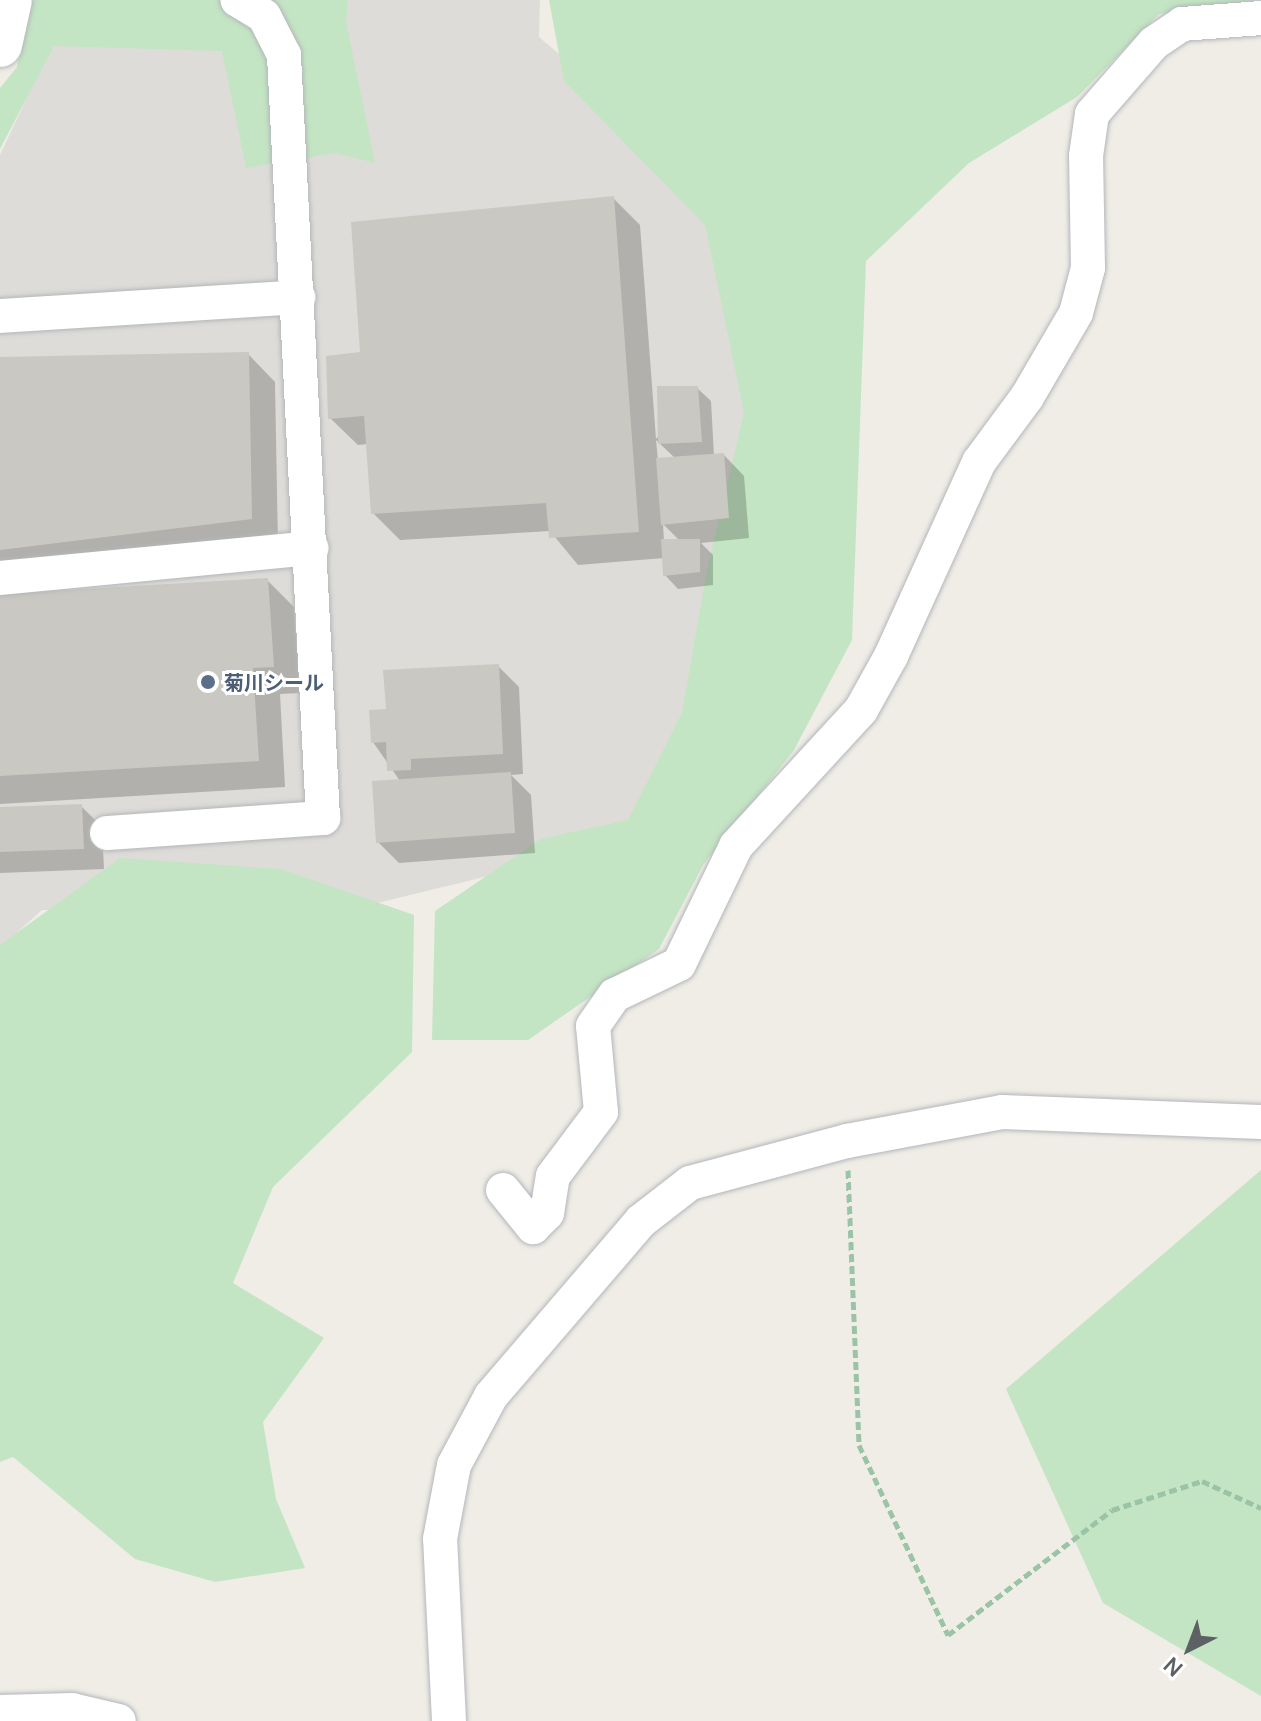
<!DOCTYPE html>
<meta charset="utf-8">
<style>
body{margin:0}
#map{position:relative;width:1261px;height:1721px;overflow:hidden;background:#efede6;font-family:Manrope,"Noto Sans JP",sans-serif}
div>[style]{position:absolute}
.industrial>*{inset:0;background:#dedcd8}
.green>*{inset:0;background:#c3e5c3}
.shadow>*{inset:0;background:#0003}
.building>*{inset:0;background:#cac8c2}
.path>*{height:5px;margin-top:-2.5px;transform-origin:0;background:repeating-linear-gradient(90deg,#9bc4a7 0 8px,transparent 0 12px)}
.roads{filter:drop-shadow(0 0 2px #b3b6ba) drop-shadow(0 0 2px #b3b6ba)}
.street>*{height:34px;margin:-17px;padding:0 17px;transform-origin:17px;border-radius:17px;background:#fff}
.secondary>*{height:44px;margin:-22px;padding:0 22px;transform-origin:22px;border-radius:22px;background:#fff}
.dots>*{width:22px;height:22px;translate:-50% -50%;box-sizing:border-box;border:4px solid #fff;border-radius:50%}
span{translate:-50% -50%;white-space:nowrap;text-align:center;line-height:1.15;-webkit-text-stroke:6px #fff;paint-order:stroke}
.service-label{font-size:20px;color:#4e5e75;font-weight:700}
.left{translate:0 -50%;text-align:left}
.north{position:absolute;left:1149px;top:1609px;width:80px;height:80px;-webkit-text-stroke:6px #fff;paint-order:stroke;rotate:222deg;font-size:22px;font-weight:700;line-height:32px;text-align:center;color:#5d6165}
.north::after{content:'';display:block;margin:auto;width:28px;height:36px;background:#5d6165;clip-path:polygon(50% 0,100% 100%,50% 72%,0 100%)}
</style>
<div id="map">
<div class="industrial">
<i style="clip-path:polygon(59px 0,540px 0,539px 37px,777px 239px,763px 440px,658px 835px,340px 912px,42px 910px,0 948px,0 155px,51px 46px)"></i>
</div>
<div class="green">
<i style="clip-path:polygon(29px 0,348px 0,346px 21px,375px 163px,335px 153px,246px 168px,222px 51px,54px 46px,0 149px,0 88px,17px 67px)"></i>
<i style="clip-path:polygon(549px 0,1258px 0,1159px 14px,1077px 97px,969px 163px,866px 261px,852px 640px,794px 750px,703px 865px,659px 949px,528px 1040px,432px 1040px,435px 911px,541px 839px,628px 820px,682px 713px,707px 570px,744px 413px,705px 225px,564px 81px)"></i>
<i style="clip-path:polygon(120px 858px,281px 869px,414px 915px,412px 1052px,273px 1187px,233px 1283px,324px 1338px,263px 1422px,276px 1499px,305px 1568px,215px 1582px,135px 1559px,13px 1457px,0 1462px,0 945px)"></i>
<i style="clip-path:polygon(1261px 1170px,1261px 1696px,1103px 1603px,1006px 1389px)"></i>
</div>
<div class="shadow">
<i style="clip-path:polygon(evenodd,613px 198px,640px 225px,656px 439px,697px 388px,711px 401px,714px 456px,724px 455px,744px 476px,749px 538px,701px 543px,713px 555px,713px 585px,678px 589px,665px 575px,664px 558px,578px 565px,550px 531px,400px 540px,373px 513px,368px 444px,358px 445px,330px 418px,362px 354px,613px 198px,656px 440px,676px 459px,658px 460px,656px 440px,613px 198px,663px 524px,680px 541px,664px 541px,663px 524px)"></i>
<i style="clip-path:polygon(248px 354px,275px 382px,278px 546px,0 580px,0 359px)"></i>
<i style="clip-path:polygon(267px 580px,294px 607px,300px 693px,280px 694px,285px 787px,0 804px,0 596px)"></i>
<i style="clip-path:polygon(498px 666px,519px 687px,523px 774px,511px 775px,531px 795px,535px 853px,399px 863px,378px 842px,400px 781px,373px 742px,388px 711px)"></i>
<i style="clip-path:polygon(81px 806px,102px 827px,104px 869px,0 873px,0 809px)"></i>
</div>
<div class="building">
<i style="clip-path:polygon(614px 196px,639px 532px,549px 538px,546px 503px,371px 514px,364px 416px,328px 419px,326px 356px,360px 352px,351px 222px)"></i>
<i style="clip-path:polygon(249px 352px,252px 519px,0 550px,0 357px)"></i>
<i style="clip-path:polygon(657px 386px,698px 386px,702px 442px,658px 444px)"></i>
<i style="clip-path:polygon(724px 453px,729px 518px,661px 525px,656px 458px)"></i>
<i style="clip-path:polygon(661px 539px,700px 539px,700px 572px,663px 576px)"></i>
<i style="clip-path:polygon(268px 578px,274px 667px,253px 668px,259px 761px,0 776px,0 594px)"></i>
<i style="clip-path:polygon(499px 664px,503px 754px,411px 759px,411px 770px,387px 771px,386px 742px,371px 743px,369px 710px,386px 709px,383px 670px)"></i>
<i style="clip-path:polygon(511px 772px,515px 833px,376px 843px,372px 781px)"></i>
<i style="clip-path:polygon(82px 804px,84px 849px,0 852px,0 807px)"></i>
</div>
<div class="path">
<i style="left:848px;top:1170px;width:275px;rotate:87.7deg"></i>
<i style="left:859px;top:1445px;width:210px;rotate:64.9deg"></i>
<i style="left:948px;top:1635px;width:206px;rotate:-37.3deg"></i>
<i style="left:1112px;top:1510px;width:95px;rotate:-17.9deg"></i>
<i style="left:1202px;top:1481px;width:65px;rotate:24.6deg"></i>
</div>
<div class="roads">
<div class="street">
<i style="left:0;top:316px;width:299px;rotate:-3.6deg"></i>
<i style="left:0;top:578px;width:313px;rotate:-5.5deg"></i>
<i style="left:107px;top:833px;width:217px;rotate:-4deg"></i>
<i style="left:323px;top:818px;width:764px;rotate:-92.93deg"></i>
<i style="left:284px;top:55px;width:44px;rotate:-117.1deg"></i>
<i style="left:264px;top:16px;width:31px;rotate:-149deg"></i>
<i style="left:503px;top:1190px;width:48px;rotate:51deg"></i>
<i style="left:533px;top:1227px;width:20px;rotate:-45deg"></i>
<i style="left:547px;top:1213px;width:37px;rotate:-81deg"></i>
<i style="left:553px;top:1176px;width:80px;rotate:-53.1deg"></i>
<i style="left:601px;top:1112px;width:86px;rotate:-95.3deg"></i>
<i style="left:593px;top:1026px;width:38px;rotate:-55deg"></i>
<i style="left:615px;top:995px;width:71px;rotate:-25.8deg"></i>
<i style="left:679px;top:964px;width:131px;rotate:-64.2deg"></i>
<i style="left:736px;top:846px;width:185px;rotate:-47.4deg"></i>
<i style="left:861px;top:710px;width:62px;rotate:-60.9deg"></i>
<i style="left:891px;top:656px;width:213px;rotate:-65.6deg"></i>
<i style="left:979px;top:462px;width:81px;rotate:-53.6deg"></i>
<i style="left:1027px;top:397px;width:97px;rotate:-59.7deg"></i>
<i style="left:1076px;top:313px;width:47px;rotate:-75.1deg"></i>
<i style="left:1088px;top:268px;width:112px;rotate:-91deg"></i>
<i style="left:1086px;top:156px;width:42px;rotate:-81.9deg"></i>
<i style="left:1092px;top:114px;width:94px;rotate:-48.9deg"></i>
<i style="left:1154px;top:43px;width:34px;rotate:-34deg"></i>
<i style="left:1182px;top:24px;width:79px;rotate:-4.3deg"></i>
<i style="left:0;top:1712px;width:72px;rotate:-1.6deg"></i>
<i style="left:72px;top:1710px;width:48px;rotate:13.2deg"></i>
<i style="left:449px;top:1721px;width:182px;rotate:-92.8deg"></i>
<i style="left:440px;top:1539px;width:75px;rotate:-79.3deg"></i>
<i style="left:454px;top:1465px;width:78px;rotate:-61.8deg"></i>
<i style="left:491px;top:1396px;width:230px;rotate:-49.4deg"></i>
<i style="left:641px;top:1221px;width:62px;rotate:-37.8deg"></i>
<i style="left:690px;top:1183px;width:163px;rotate:-15deg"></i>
<i style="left:847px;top:1141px;width:158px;rotate:-10.6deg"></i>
<i style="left:1002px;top:1112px;width:259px;rotate:2.2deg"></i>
</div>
<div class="secondary">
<i style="left:0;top:45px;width:46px;rotate:-77.5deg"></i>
</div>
</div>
<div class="dots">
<i style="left:208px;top:682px;background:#5c6f8a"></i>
</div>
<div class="service-label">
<span class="left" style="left:224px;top:682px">菊川シール</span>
</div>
<div class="north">N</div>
</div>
